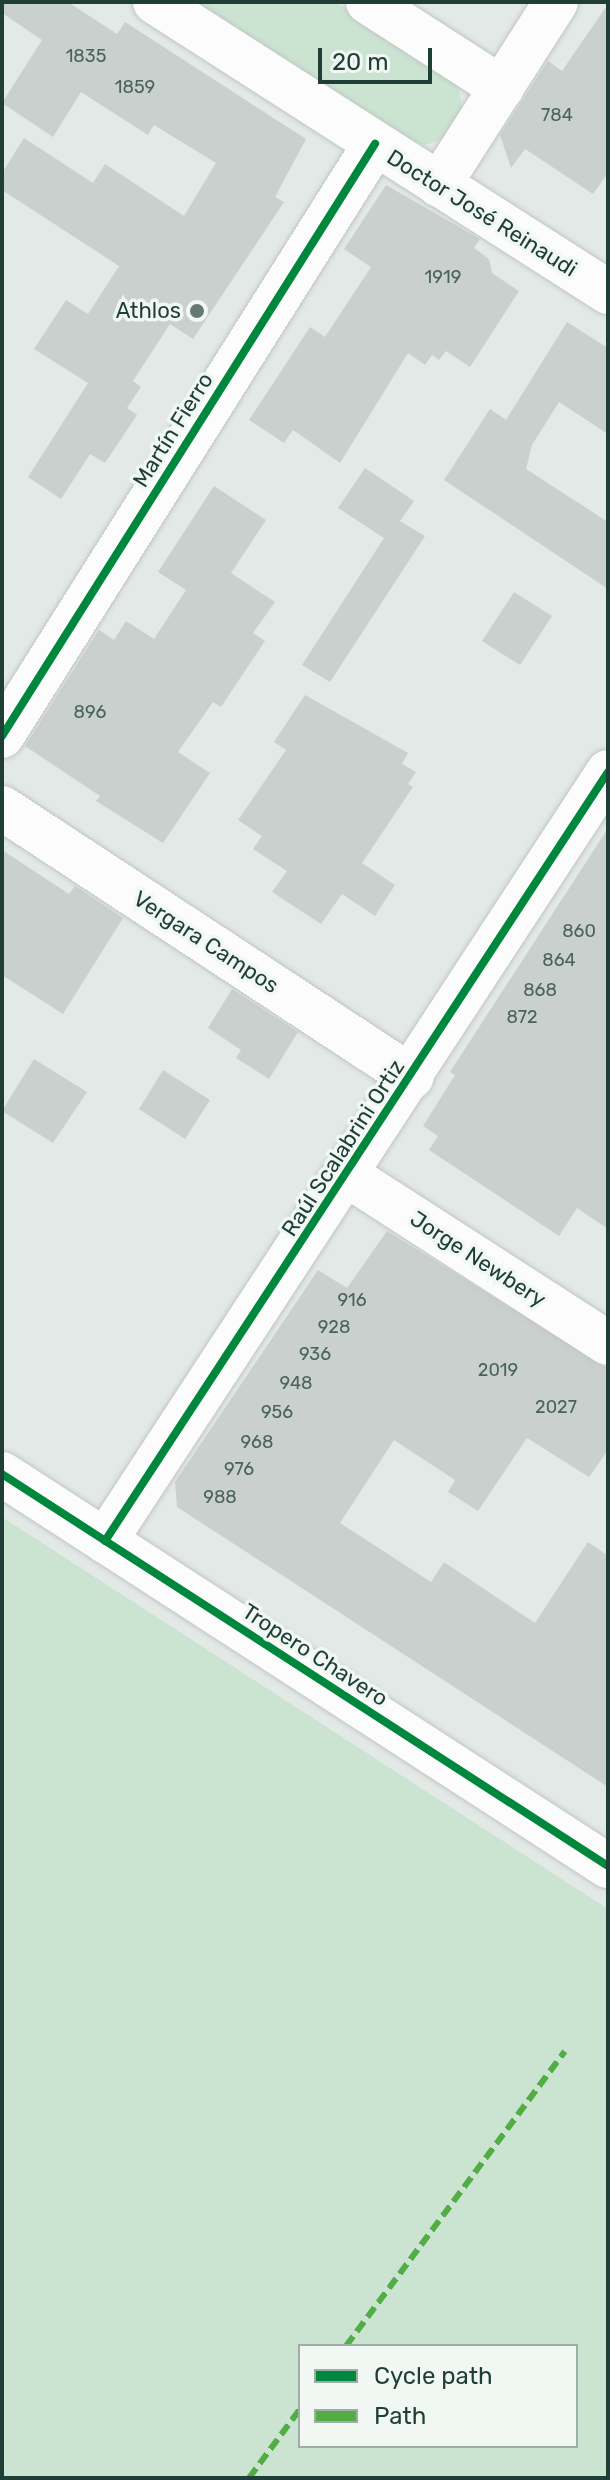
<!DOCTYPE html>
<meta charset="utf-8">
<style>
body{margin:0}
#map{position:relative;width:610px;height:2480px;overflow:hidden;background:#e3e9e6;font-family:Rubik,sans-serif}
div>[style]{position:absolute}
.green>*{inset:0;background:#cbe4d2}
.building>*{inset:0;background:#cad0cd}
.roads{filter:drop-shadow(0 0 2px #c0c6c3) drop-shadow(0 0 2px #c0c6c3)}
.minor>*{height:44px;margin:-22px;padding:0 22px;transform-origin:22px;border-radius:22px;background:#fbfcfb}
.quiet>*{height:6px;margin-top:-3px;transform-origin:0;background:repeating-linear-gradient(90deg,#52ad45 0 12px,transparent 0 18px)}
.cycleway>*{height:8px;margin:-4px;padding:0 4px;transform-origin:4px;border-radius:4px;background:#00873e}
.dots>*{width:22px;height:22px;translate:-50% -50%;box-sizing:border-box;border:4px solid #f1f8f4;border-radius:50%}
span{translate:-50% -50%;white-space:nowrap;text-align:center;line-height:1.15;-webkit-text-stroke:7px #f1f8f4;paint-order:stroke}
.number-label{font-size:18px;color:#4a635c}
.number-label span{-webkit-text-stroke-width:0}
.street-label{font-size:22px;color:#1f3e35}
.poi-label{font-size:22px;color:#1f3e35}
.right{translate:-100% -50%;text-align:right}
.frame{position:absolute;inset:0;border:4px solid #1f3e35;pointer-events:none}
.legend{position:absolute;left:298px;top:2344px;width:280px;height:104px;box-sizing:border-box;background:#f1f8f4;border:2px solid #9daea8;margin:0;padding:10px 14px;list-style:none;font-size:24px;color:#1f3e35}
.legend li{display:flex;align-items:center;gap:16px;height:40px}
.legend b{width:40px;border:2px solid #9daea8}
.scale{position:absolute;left:318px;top:48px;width:114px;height:36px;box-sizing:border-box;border:4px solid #1f3e35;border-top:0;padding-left:10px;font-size:24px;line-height:28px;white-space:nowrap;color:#1f3e35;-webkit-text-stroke:6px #f1f8f4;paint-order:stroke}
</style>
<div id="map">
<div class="green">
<i style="clip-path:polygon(192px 2px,335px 2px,447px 74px,459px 90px,462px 107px,442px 139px,425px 145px,405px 140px)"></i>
<i style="clip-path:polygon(evenodd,2px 1517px,608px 1909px,608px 2478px,2px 2478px,2px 1517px,300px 2346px,576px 2346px,576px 2446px,300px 2446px,300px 2346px)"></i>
</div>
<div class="building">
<i style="clip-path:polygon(2px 2px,68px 2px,117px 34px,125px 22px,306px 139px,275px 197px,284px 202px,193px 339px,170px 324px,133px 381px,141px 387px,127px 408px,137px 415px,105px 463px,90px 454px,61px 499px,28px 477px,88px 383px,34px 349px,66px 300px,88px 314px,119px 266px,2px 190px,2px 173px,24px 138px,93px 183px,105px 164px,184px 216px,216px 163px,154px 125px,148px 135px,81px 92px,53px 137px,2px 103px,42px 40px,2px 13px)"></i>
<i style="clip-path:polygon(608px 4px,608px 173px,593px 194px,525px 149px,511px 168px,500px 135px,548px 61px,562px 71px)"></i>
<i style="clip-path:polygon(386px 185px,480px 239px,474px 248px,489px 259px,492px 273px,519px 291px,470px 367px,446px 351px,439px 360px,432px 355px,425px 365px,408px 353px,340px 463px,293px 430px,284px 443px,249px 420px,310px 327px,325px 337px,371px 267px,344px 249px)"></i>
<i style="clip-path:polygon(567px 322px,608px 348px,608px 434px,559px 402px,532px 445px,526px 469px,608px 522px,608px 589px,444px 480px,490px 409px,506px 420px)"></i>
<i style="clip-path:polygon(365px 468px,414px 501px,400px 521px,425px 536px,330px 682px,302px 665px,384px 538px,338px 508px)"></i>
<i style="clip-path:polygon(214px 486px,266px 520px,231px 573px,275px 602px,253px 633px,265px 641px,221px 707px,213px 702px,178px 752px,210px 773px,163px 843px,96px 801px,100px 796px,25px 746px,99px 630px,114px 640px,126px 621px,154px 639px,186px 590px,158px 572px)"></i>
<i style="clip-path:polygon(514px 592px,552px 616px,520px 665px,482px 641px)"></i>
<i style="clip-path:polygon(305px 695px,408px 753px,402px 764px,416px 772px,408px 784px,413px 787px,362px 863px,395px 885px,375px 916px,342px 894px,321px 924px,272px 892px,287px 871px,253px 849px,262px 836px,238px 820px,286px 750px,274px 742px)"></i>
<i style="clip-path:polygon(608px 828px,608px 1229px,577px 1208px,559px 1236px,429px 1150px,438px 1136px,423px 1126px,455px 1075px,450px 1072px)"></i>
<i style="clip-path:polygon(2px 850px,69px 894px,75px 886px,123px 918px,63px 1014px,2px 975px)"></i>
<i style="clip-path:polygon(232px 989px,298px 1032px,269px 1079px,236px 1058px,241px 1050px,208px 1028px)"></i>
<i style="clip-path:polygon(34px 1059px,87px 1092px,53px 1143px,2px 1111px)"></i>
<i style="clip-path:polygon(163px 1070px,210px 1100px,185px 1139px,139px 1109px)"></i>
<i style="clip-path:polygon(387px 1231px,608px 1368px,608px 1450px,589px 1477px,527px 1438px,478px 1511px,448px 1492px,455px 1480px,394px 1440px,340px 1523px,431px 1582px,444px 1562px,535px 1623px,588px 1542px,608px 1556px,608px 1787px,177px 1507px,175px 1482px,318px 1270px,347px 1288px)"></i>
</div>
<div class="roads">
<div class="minor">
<i style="left:155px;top:2px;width:538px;rotate:32.63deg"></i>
<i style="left:368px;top:2px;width:159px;rotate:32.7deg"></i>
<i style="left:439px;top:185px;width:217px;rotate:-57.4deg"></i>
<i style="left:2px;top:736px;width:700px;rotate:-57.79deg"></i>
<i style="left:2px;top:808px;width:490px;rotate:33.3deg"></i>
<i style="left:347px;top:1175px;width:310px;rotate:32.8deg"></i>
<i style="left:2px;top:1474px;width:722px;rotate:32.9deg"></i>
<i style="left:105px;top:1541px;width:919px;rotate:-56.81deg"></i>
</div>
</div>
<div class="quiet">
<i style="left:346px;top:2346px;width:367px;rotate:-53.4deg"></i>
<i style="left:249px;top:2478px;width:86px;rotate:-53.5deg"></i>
</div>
<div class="cycleway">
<i style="left:2px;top:736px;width:700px;rotate:-57.79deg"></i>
<i style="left:2px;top:1474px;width:722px;rotate:32.9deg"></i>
<i style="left:105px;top:1541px;width:919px;rotate:-56.81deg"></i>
</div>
<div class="dots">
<i style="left:197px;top:311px;background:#647a73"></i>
</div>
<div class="number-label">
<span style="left:86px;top:56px">1835</span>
<span style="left:135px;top:87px">1859</span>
<span style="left:557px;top:115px">784</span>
<span style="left:443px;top:277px">1919</span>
<span style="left:90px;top:712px">896</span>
<span style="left:579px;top:931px">860</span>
<span style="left:559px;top:960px">864</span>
<span style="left:540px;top:990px">868</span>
<span style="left:522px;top:1017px">872</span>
<span style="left:352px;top:1300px">916</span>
<span style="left:334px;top:1327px">928</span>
<span style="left:315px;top:1354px">936</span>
<span style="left:498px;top:1370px">2019</span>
<span style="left:296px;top:1383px">948</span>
<span style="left:556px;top:1407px">2027</span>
<span style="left:277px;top:1412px">956</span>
<span style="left:257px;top:1442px">968</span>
<span style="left:239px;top:1469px">976</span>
<span style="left:220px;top:1497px">988</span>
</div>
<div class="street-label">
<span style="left:482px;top:213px;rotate:32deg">Doctor José Reinaudi</span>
<span style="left:173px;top:430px;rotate:-58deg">Martín Fierro</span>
<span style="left:206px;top:942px;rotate:33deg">Vergara Campos</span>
<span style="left:343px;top:1148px;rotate:-57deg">Raúl Scalabrini Ortiz</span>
<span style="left:478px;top:1259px;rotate:33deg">Jorge Newbery</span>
<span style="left:315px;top:1655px;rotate:33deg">Tropero Chavero</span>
</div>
<div class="poi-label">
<span class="right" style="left:181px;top:311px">Athlos</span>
</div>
<div class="frame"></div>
<ul class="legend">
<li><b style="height:10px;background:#00873e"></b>Cycle path</li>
<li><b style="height:10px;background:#52ad45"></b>Path</li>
</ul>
<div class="scale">20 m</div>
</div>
